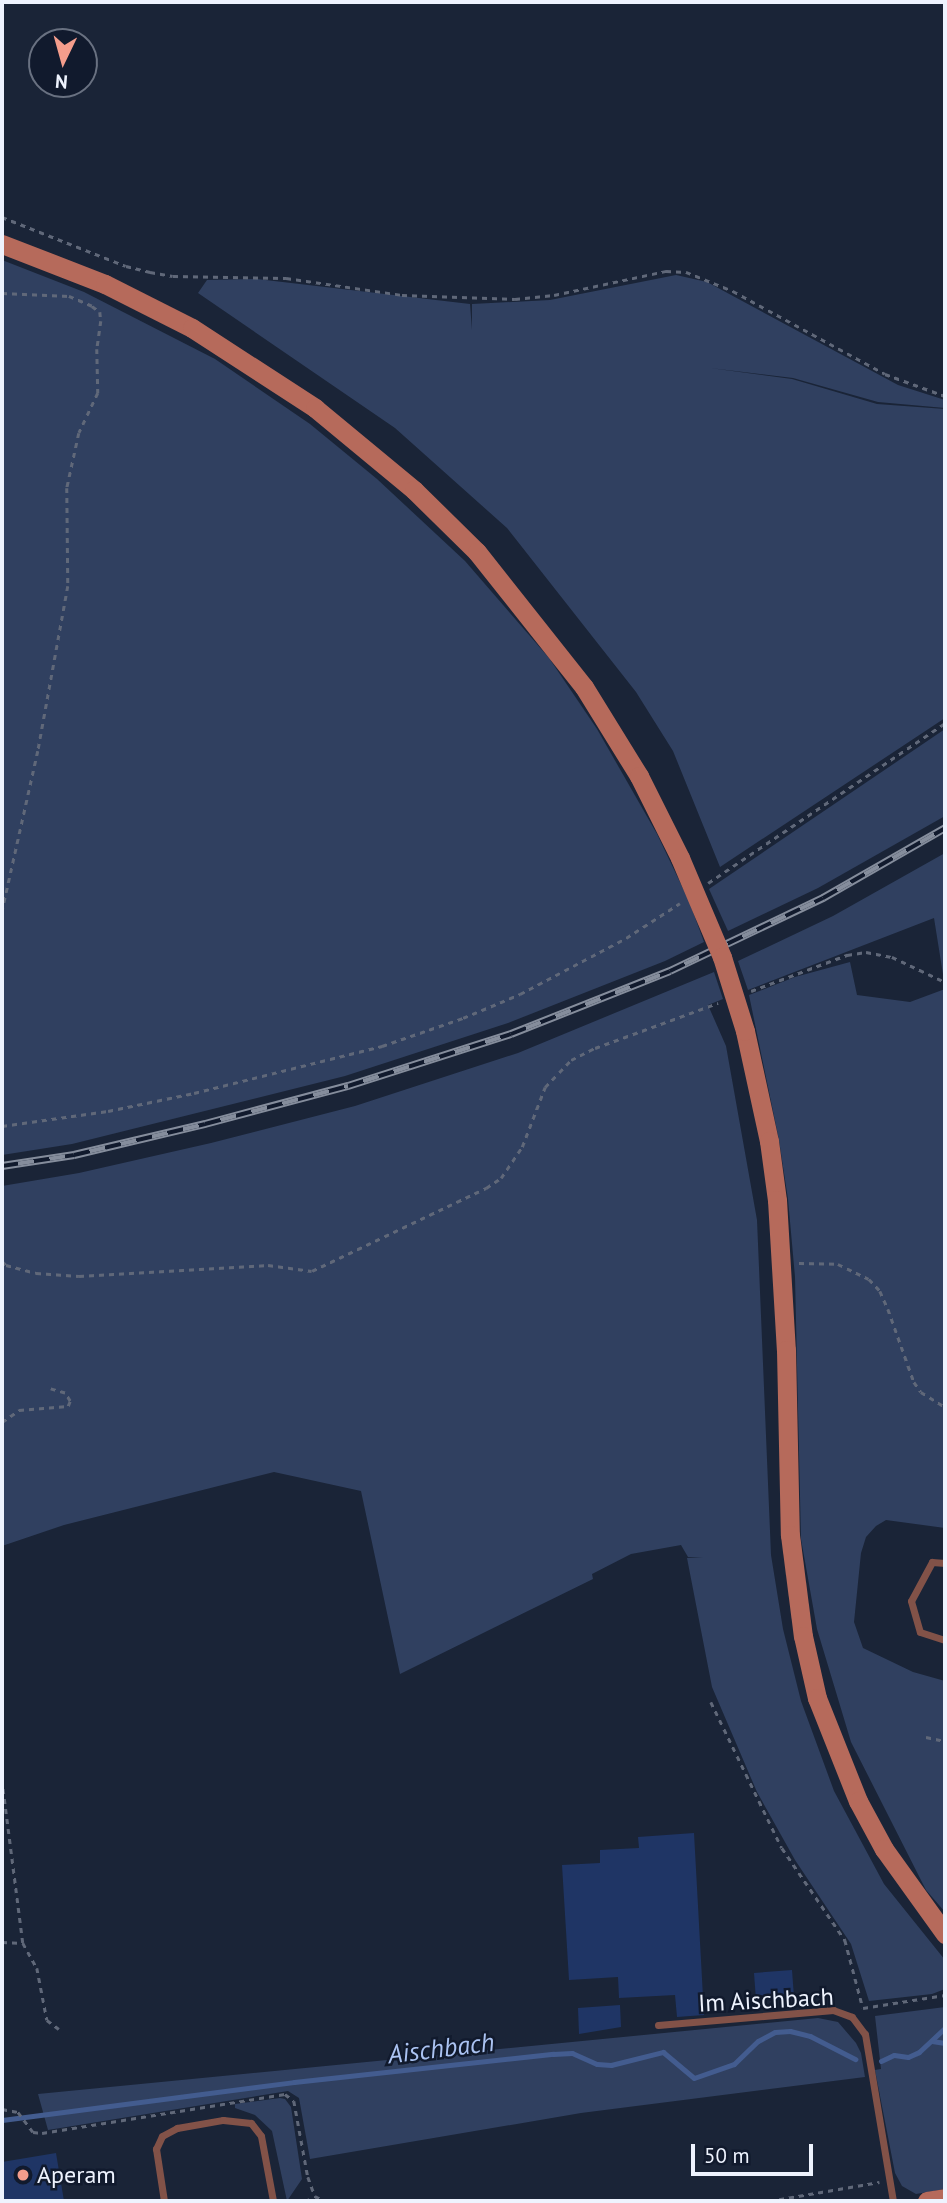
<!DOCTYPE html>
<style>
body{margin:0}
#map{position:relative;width:947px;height:2203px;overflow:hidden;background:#1a2437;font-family:"PT Sans",sans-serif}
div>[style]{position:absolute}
.green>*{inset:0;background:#304060}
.stream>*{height:5px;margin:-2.5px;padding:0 2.5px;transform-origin:2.5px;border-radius:2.5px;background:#435c8f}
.building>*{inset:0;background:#1f3565}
.path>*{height:2.5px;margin-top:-1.25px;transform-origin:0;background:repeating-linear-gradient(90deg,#606879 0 5px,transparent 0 10px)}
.lane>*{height:7px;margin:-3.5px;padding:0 3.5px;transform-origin:3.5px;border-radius:3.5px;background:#825248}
.secondary>*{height:19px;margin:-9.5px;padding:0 9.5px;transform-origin:9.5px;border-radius:9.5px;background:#b66a5b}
.rail>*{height:8px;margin-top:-4px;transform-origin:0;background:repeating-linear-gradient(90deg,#111a2d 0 16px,#858d9c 0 32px);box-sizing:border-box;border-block:2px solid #858d9c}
.secondary-bridge>*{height:19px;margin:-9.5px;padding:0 9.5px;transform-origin:9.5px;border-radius:9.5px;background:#b66a5b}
.dots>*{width:19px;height:19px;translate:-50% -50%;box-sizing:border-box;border:4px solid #111a2d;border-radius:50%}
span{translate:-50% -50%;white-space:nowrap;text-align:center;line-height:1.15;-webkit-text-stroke:5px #111a2d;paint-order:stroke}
.street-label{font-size:24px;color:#eef3fe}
.poi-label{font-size:24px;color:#eef3fe}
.left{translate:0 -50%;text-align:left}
.water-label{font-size:26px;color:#abc3f2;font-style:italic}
.frame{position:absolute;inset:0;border:4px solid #eef3fe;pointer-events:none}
.north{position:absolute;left:28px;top:28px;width:70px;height:70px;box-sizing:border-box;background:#111a2d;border:2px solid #697181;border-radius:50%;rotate:185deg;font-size:19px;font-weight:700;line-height:28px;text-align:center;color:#eef3fe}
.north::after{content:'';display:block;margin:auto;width:24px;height:32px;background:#f49d8c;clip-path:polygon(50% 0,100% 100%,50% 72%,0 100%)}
.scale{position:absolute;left:691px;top:2144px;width:122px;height:32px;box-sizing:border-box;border:4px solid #eef3fe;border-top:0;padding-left:9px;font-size:21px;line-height:24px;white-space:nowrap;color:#eef3fe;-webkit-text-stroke:5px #111a2d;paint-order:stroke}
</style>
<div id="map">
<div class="green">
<i style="clip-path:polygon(2px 260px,84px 292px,215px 359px,310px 424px,377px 479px,465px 561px,549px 658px,597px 729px,657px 834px,689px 901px,704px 942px,665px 961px,508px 1023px,345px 1076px,72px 1144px,2px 1155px)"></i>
<i style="clip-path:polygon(676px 275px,707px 282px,898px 385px,945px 400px,945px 408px,878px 402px,793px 378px,710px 368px,792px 379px,877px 404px,945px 409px,945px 718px,720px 867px,673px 751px,636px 692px,507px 528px,395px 428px,198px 293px,207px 280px,257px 279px,470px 304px,472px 330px,472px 304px,550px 300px)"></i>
<i style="clip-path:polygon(945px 729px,945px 816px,818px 888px,728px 931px,709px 889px)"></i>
<i style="clip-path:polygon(945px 853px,945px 987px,934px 918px,748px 990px,738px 961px,833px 916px)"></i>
<i style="clip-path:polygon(850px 962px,857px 995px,910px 1002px,945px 989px,945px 1528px,886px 1520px,876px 1526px,866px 1537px,861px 1553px,854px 1622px,863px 1648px,913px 1672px,945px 1681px,945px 1912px,926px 1890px,851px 1742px,817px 1629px,801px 1539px,795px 1277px,788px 1199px,779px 1140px,749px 995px,795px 977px)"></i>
<i style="clip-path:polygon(714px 972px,723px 999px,708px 1005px,726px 1046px,757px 1220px,771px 1555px,783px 1629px,801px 1701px,834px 1791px,884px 1884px,945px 1960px,945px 1989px,932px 1994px,869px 2001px,851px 1944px,795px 1860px,757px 1792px,712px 1687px,687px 1558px,703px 1557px,688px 1557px,681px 1545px,631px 1554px,592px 1574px,593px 1579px,400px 1674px,361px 1491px,274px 1472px,64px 1525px,2px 1546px,2px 1186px,79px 1173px,211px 1143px,355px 1106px,518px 1053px)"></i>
<i style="clip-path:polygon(945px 2007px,945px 2189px,916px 2194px,902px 2186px,895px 2173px,875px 2070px,881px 2069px,875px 2016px)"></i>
<i style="clip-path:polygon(818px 2018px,838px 2022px,856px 2043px,861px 2053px,865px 2077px,581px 2113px,310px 2159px,299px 2098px,288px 2091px,48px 2130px,38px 2094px)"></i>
<i style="clip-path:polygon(280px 2098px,285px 2099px,291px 2107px,302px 2179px,287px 2201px,272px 2131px,255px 2115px,235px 2108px,235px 2104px)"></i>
</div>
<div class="stream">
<i style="left:932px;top:2041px;width:13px;rotate:9deg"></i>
<i style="left:881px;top:2061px;width:14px;rotate:-25deg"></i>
<i style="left:894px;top:2055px;width:14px;rotate:8deg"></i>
<i style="left:908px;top:2057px;width:12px;rotate:-24deg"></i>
<i style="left:919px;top:2052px;width:35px;rotate:-43deg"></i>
<i style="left:2px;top:2120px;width:294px;rotate:-7.4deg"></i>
<i style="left:294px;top:2082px;width:261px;rotate:-6.2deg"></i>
<i style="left:553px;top:2054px;width:19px;rotate:-3deg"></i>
<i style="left:572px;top:2053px;width:27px;rotate:24deg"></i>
<i style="left:597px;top:2064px;width:14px;rotate:4deg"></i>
<i style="left:611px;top:2065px;width:54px;rotate:-14deg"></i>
<i style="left:663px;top:2052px;width:40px;rotate:40deg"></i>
<i style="left:694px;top:2078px;width:42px;rotate:-19.3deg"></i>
<i style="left:734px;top:2064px;width:33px;rotate:-44deg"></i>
<i style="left:758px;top:2041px;width:19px;rotate:-28deg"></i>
<i style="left:775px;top:2032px;width:15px;rotate:-4deg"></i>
<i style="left:790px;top:2031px;width:21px;rotate:14deg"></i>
<i style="left:810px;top:2036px;width:51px;rotate:27.1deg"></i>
</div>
<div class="building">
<i style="clip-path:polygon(694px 1833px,704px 2015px,677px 2017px,675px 1995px,619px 1998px,618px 1977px,569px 1980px,562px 1865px,600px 1863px,600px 1850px,639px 1848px,638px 1837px)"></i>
<i style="clip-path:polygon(792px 1970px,794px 1997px,756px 2000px,754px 1973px)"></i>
<i style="clip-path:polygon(620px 2005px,621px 2027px,579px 2034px,578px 2008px)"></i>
<i style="clip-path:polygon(56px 2153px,64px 2201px,2px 2201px,2px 2162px)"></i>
</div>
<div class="path">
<i style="left:2px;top:217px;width:133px;rotate:21.6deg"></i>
<i style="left:126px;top:266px;width:25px;rotate:14deg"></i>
<i style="left:150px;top:272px;width:23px;rotate:10deg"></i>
<i style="left:173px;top:276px;width:113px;rotate:1deg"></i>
<i style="left:286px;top:278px;width:117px;rotate:8.3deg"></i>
<i style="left:402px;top:295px;width:113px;rotate:2deg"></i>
<i style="left:515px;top:299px;width:39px;rotate:-6deg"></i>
<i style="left:554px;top:295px;width:115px;rotate:-12.1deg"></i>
<i style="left:666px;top:271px;width:20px;rotate:3deg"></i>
<i style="left:686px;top:272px;width:51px;rotate:22deg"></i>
<i style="left:733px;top:291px;width:173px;rotate:28.6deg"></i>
<i style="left:885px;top:374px;width:64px;rotate:20.1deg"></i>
<i style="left:2px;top:293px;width:67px;rotate:2.6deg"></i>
<i style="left:69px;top:296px;width:25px;rotate:23deg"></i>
<i style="left:92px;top:306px;width:10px;rotate:37deg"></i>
<i style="left:100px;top:312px;width:9px;rotate:84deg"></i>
<i style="left:101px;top:321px;width:28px;rotate:98deg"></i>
<i style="left:97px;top:349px;width:44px;rotate:88.7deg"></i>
<i style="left:98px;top:393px;width:44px;rotate:115.4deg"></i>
<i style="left:79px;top:433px;width:56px;rotate:102.3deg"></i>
<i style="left:67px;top:488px;width:98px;rotate:89.4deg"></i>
<i style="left:68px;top:586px;width:168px;rotate:100.3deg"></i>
<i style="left:38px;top:751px;width:165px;rotate:102.6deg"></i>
<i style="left:708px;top:883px;width:286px;rotate:-34deg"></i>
<i style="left:751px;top:991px;width:103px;rotate:-20.6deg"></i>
<i style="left:847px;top:955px;width:19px;rotate:-9deg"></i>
<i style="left:866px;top:952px;width:26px;rotate:11deg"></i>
<i style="left:892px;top:957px;width:59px;rotate:25.3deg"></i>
<i style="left:2px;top:1126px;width:107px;rotate:-8.1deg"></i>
<i style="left:108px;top:1111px;width:88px;rotate:-11.8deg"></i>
<i style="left:194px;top:1093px;width:194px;rotate:-14deg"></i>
<i style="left:382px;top:1046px;width:86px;rotate:-19.1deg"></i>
<i style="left:463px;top:1018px;width:62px;rotate:-22.8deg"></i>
<i style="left:520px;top:994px;width:120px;rotate:-27.8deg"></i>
<i style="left:626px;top:938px;width:64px;rotate:-32.9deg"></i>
<i style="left:2px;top:1261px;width:6px;rotate:45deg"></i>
<i style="left:6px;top:1265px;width:31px;rotate:15deg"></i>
<i style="left:36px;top:1273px;width:43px;rotate:4deg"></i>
<i style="left:79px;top:1276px;width:189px;rotate:-3.3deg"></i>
<i style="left:268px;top:1265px;width:44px;rotate:7.8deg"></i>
<i style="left:312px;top:1271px;width:193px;rotate:-25.5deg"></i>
<i style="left:486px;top:1188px;width:18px;rotate:-34deg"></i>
<i style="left:501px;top:1178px;width:37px;rotate:-56deg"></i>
<i style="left:522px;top:1147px;width:64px;rotate:-69deg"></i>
<i style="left:545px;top:1087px;width:37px;rotate:-46deg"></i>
<i style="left:571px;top:1060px;width:27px;rotate:-27deg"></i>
<i style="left:595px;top:1048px;width:131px;rotate:-20.1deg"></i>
<i style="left:799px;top:1263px;width:39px;rotate:1deg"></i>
<i style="left:838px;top:1264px;width:34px;rotate:26deg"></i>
<i style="left:869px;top:1279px;width:16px;rotate:47deg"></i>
<i style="left:880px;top:1291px;width:20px;rotate:66deg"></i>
<i style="left:888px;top:1309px;width:77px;rotate:70.4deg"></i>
<i style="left:914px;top:1382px;width:12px;rotate:55deg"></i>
<i style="left:921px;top:1392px;width:28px;rotate:32deg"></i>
<i style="left:2px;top:1422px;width:21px;rotate:-35deg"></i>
<i style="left:19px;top:1410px;width:49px;rotate:-4.7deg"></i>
<i style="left:68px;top:1406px;width:5px;rotate:-68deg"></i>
<i style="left:70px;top:1401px;width:9px;rotate:-122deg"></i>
<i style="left:65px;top:1393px;width:15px;rotate:-164deg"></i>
<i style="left:711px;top:1702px;width:162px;rotate:64.1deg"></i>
<i style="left:782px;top:1848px;width:112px;rotate:55.6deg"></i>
<i style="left:845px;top:1940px;width:70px;rotate:75.2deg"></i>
<i style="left:926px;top:1737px;width:19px;rotate:12deg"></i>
<i style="left:2px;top:1779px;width:165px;rotate:82.7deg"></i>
<i style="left:23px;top:1943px;width:29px;rotate:61deg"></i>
<i style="left:37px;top:1968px;width:53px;rotate:79.1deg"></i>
<i style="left:47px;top:2020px;width:15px;rotate:37deg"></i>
<i style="left:2px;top:1942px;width:21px;rotate:3deg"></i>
<i style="left:863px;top:2008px;width:83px;rotate:-9deg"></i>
<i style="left:2px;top:2109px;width:16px;rotate:11deg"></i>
<i style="left:18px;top:2112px;width:25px;rotate:53deg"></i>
<i style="left:33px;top:2132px;width:9px;rotate:6deg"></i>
<i style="left:42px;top:2133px;width:246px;rotate:-9.1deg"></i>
<i style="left:285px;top:2094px;width:11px;rotate:38deg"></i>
<i style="left:294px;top:2101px;width:77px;rotate:79.6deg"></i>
<i style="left:308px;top:2177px;width:20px;rotate:70deg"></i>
<i style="left:315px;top:2196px;width:11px;rotate:27deg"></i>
<i style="left:305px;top:2201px;width:11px;rotate:-22deg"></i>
<i style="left:769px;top:2201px;width:112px;rotate:-9.8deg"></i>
</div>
<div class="lane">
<i style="left:945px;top:1563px;width:13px;rotate:-176deg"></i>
<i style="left:932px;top:1562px;width:44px;rotate:118.3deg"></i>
<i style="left:911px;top:1601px;width:32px;rotate:74deg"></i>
<i style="left:920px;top:1632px;width:26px;rotate:18deg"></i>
<i style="left:658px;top:2025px;width:176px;rotate:-4.9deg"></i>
<i style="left:833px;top:2010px;width:20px;rotate:20deg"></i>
<i style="left:852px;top:2017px;width:21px;rotate:53deg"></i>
<i style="left:865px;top:2034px;width:169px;rotate:80.5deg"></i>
<i style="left:164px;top:2201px;width:53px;rotate:-98.7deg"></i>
<i style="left:156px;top:2149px;width:14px;rotate:-65deg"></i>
<i style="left:162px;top:2136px;width:17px;rotate:-28deg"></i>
<i style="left:177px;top:2128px;width:47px;rotate:-9.9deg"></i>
<i style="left:223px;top:2120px;width:28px;rotate:6deg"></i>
<i style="left:251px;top:2123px;width:16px;rotate:52deg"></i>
<i style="left:261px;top:2136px;width:66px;rotate:79.5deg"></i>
</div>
<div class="secondary">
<i style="left:2px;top:244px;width:110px;rotate:21.2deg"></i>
<i style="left:105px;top:284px;width:97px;rotate:26.8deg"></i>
<i style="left:192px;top:328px;width:147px;rotate:33deg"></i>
<i style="left:315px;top:408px;width:129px;rotate:39.6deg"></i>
<i style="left:414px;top:490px;width:88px;rotate:44.5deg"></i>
<i style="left:477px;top:552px;width:172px;rotate:51.6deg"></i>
<i style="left:584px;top:687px;width:105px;rotate:58.3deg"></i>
<i style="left:639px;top:776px;width:92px;rotate:63.4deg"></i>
<i style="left:745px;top:1031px;width:113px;rotate:77.7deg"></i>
<i style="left:769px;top:1141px;width:60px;rotate:82.3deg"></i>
<i style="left:777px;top:1200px;width:150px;rotate:86.6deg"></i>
<i style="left:786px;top:1350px;width:185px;rotate:88.8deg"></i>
<i style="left:790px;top:1535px;width:102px;rotate:82.7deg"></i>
<i style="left:803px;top:1636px;width:64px;rotate:77.3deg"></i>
<i style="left:817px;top:1698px;width:111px;rotate:68.3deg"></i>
<i style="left:858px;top:1801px;width:55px;rotate:61.6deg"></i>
<i style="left:884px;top:1849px;width:105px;rotate:54.3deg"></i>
<i style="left:927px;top:2201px;width:18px;rotate:-9deg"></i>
</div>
<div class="rail">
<i style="left:2px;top:1166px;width:73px;rotate:-8.7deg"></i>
<i style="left:74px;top:1155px;width:135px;rotate:-13.3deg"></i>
<i style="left:205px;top:1124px;width:148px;rotate:-14.9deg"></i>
<i style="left:348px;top:1086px;width:171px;rotate:-17.7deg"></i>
<i style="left:511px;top:1034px;width:171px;rotate:-21.6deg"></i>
<i style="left:670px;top:971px;width:170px;rotate:-25.5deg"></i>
<i style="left:823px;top:898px;width:141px;rotate:-29.8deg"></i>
</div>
<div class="secondary-bridge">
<i style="left:680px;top:858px;width:108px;rotate:67deg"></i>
<i style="left:722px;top:957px;width:77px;rotate:72.7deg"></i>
</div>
<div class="dots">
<i style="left:23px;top:2175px;background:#f49d8c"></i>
</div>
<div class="street-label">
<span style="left:766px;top:2000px;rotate:-3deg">Im Aischbach</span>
</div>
<div class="poi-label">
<span class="left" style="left:37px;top:2175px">Aperam</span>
</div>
<div class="water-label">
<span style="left:441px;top:2048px;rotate:-7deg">Aischbach</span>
</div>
<div class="frame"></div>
<div class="north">N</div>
<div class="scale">50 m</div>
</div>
